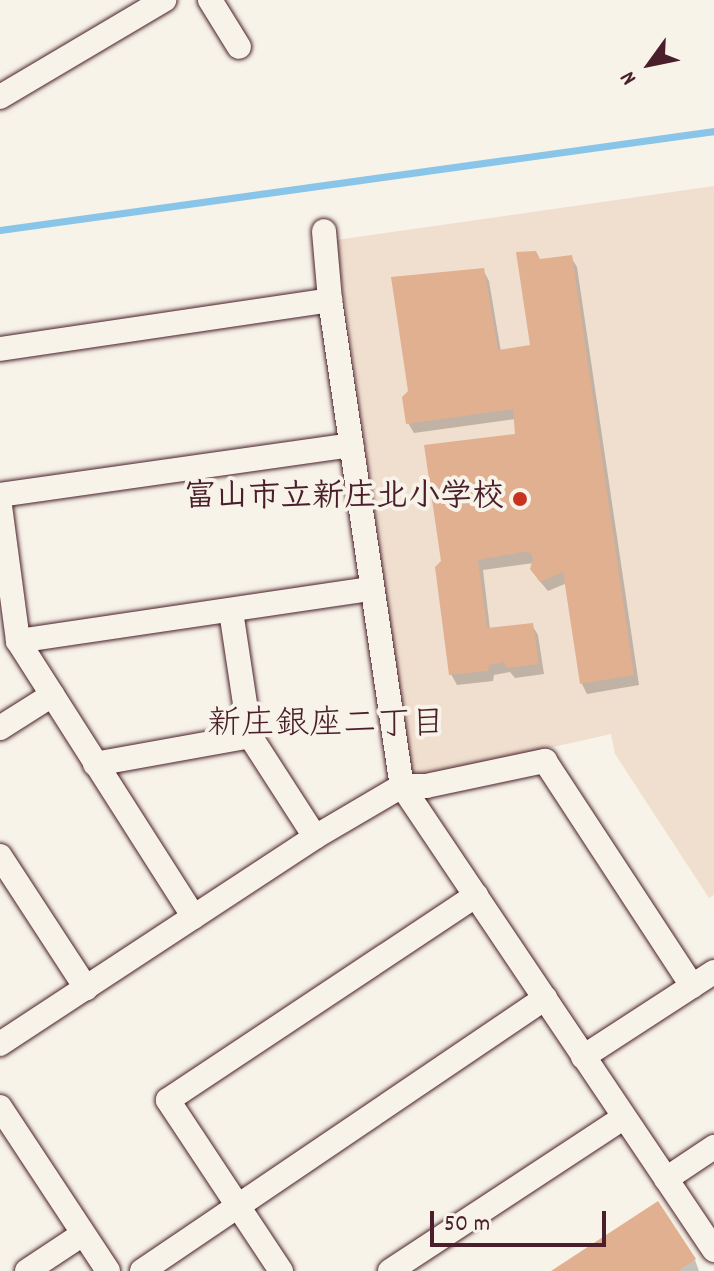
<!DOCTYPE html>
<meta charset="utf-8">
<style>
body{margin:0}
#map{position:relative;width:714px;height:1271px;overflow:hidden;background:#f7f3e8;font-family:Dekko,"Klee One",sans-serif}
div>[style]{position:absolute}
.built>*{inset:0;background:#f0dfce}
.shadow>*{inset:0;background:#0003}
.stream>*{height:7px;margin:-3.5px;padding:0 3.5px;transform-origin:3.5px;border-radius:3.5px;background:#89c5e9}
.building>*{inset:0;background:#e0b091}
.roads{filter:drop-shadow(0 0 2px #4a1f2b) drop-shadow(0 0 2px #4a1f2b)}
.minor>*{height:24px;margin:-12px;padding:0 12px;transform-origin:12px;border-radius:12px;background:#f7f3e8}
.dots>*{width:22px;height:22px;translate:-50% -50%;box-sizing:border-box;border:4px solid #f7f3e8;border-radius:50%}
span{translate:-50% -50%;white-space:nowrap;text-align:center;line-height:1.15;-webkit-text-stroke:8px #f7f3e8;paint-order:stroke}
.poi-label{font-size:32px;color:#4a1f2b;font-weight:700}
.right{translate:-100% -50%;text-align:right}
.neighbourhood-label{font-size:34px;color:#4a1f2b}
.north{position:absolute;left:610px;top:24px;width:80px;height:80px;-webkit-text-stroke:6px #f7f3e8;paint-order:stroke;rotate:237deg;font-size:22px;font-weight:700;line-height:32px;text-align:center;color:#4a1f2b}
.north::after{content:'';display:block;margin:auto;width:28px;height:36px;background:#4a1f2b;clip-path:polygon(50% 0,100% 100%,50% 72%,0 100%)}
.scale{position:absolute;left:430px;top:1211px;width:176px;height:36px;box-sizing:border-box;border:4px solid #4a1f2b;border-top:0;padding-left:10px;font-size:24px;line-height:28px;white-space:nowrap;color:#4a1f2b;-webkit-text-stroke:6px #f7f3e8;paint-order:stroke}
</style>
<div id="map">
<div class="built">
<i style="clip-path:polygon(714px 186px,714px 895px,709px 898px,615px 754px,611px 734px,421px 777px,411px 769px,336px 240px)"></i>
</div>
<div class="shadow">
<i style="clip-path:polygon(571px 257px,577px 267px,639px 685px,587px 694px,582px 684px,567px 583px,548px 591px,538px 579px,534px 563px,483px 570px,490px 629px,532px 625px,538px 635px,544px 674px,515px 678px,510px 672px,494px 675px,493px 681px,457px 685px,451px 674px,437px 568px,517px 436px,516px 419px,414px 433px,408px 423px,483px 270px,489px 281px,501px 352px,532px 347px,540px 262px)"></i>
<i style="clip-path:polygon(695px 1260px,699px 1271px,555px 1271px)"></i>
</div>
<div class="stream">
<i style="left:0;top:230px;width:721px;rotate:-7.89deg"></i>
</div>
<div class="building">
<i style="clip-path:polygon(536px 251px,540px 259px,572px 255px,634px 675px,580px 684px,563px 572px,540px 582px,530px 569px,533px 559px,531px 553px,523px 552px,478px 560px,487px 628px,533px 623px,539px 664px,507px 668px,504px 662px,489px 665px,488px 671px,449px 675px,435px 567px,441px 561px,424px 445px,515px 434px,513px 409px,406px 424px,402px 397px,408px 391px,391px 277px,484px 268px,498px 350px,530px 345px,516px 252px)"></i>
<i style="clip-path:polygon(658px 1201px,696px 1259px,678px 1271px,551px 1271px)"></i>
</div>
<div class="roads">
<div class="minor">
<i style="left:210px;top:0;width:55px;rotate:58.3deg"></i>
<i style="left:0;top:97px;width:191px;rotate:-30.6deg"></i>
<i style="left:330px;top:300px;width:491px;rotate:81.6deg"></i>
<i style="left:402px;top:786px;width:559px;rotate:56.08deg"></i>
<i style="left:0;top:349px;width:334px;rotate:-8.4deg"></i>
<i style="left:330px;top:300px;width:69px;rotate:-95deg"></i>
<i style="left:0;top:495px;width:355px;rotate:-8.1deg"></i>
<i style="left:0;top:506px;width:136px;rotate:82.4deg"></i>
<i style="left:18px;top:641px;width:327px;rotate:57.5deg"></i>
<i style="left:231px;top:611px;width:126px;rotate:81.4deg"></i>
<i style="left:250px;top:736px;width:120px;rotate:57.2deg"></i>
<i style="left:18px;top:641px;width:358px;rotate:-8.4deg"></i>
<i style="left:0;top:728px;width:62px;rotate:-32.4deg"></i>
<i style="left:95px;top:764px;width:158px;rotate:-10.2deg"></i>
<i style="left:0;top:856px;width:158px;rotate:56.9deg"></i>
<i style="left:0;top:1044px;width:377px;rotate:-33.3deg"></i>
<i style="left:315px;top:837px;width:101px;rotate:-30.4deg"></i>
<i style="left:402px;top:786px;width:24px"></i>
<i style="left:426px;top:786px;width:122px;rotate:-11.9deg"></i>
<i style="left:545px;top:761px;width:269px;rotate:56.8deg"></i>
<i style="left:583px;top:1057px;width:156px;rotate:-33deg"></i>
<i style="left:0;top:1107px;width:196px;rotate:56.6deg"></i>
<i style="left:666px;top:1179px;width:58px;rotate:-33.7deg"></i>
<i style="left:27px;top:1271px;width:67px;rotate:-33.5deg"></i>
<i style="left:142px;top:1271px;width:487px;rotate:-34.1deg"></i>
<i style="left:281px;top:1271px;width:205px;rotate:-123.5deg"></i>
<i style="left:168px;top:1100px;width:370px;rotate:-33.6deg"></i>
<i style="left:390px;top:1271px;width:279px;rotate:-33.3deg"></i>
</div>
</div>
<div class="dots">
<i style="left:520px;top:499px;background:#c8321e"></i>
</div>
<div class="poi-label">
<span class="right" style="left:504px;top:499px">富山市立新庄北小学校</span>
</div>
<div class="neighbourhood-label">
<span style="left:326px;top:727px">新庄銀座二丁目</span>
</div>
<div class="north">N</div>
<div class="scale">50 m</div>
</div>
